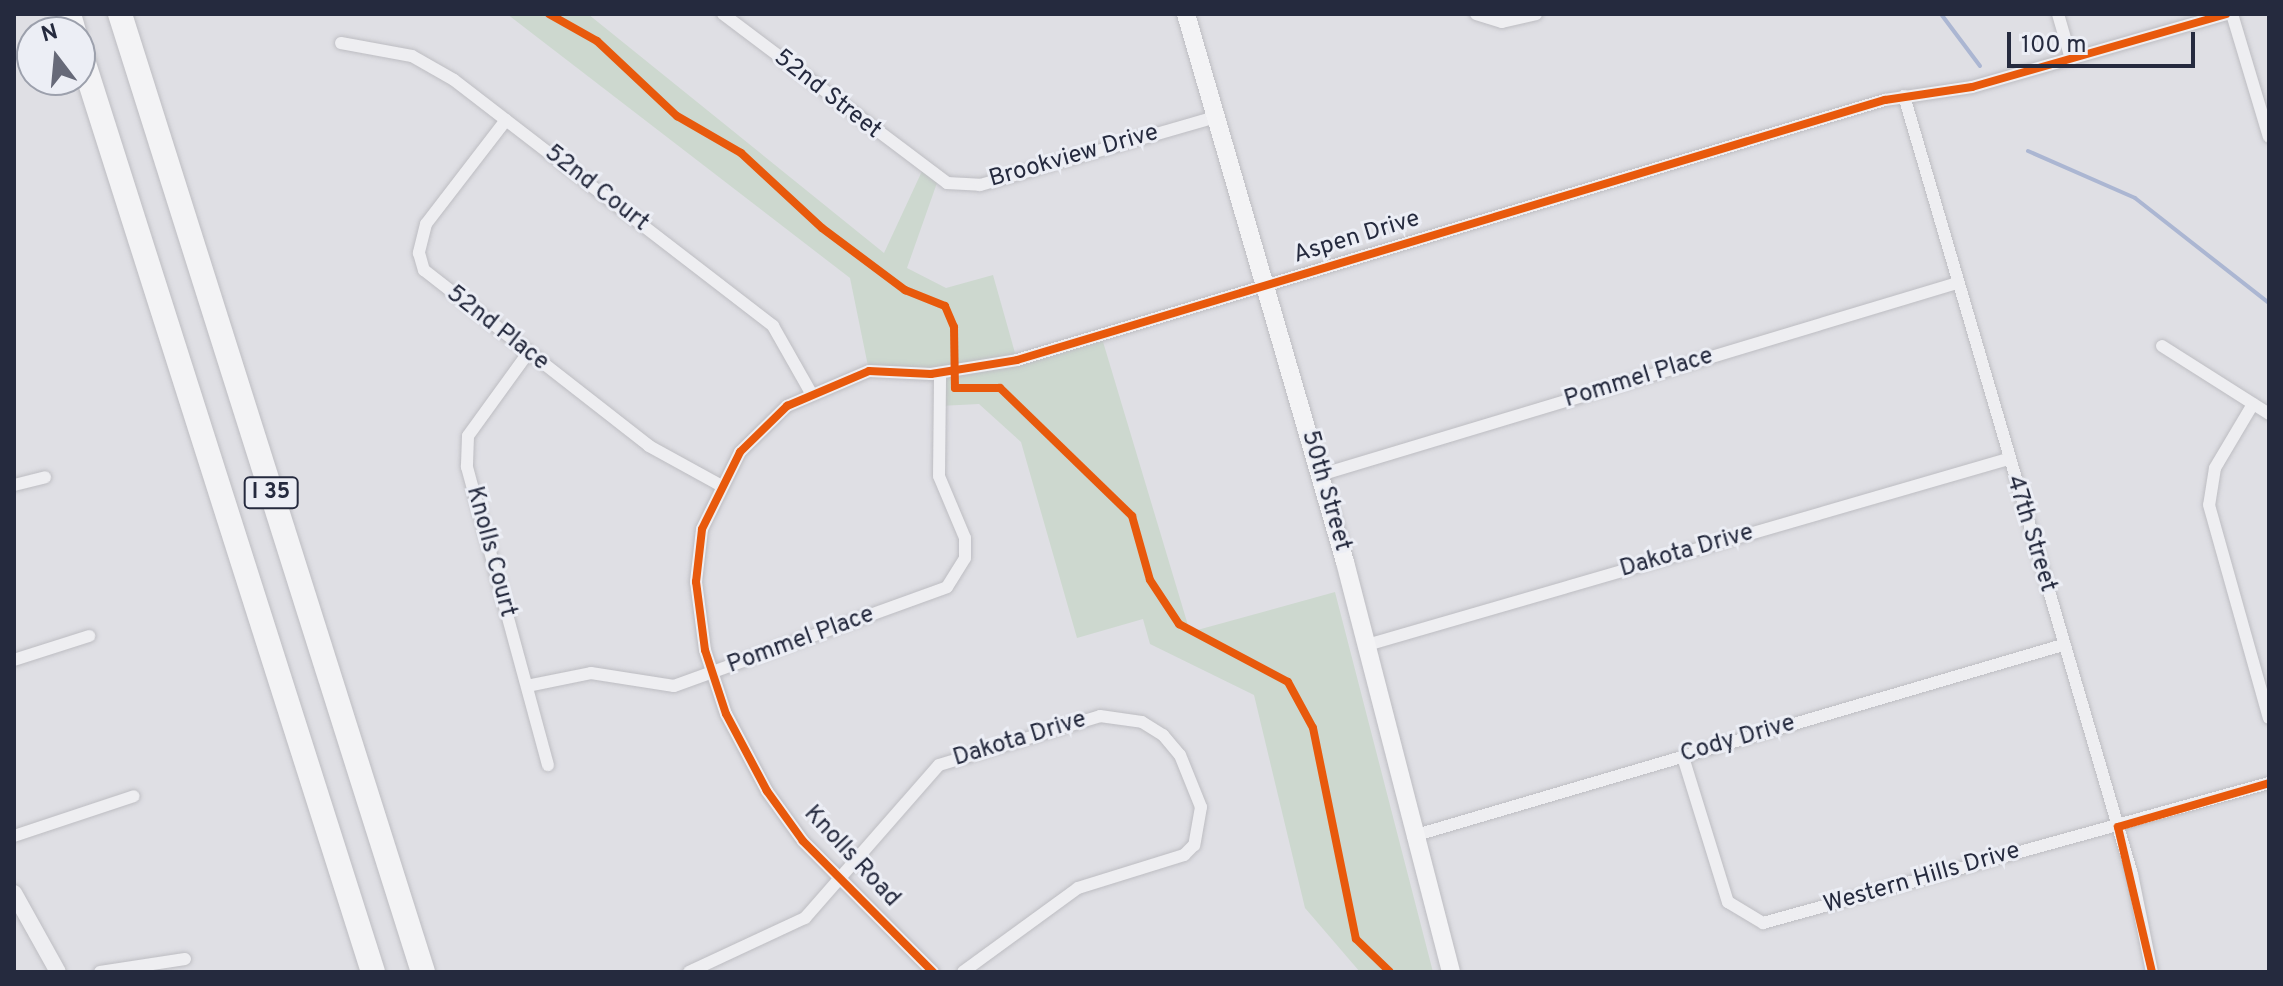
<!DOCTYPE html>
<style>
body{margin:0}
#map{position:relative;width:2283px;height:986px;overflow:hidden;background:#dfdfe4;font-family:Overpass,sans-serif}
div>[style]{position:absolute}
.green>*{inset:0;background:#cdd8cf}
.stream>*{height:4px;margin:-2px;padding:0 2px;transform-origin:2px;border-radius:2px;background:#abb6d2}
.roads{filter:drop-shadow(0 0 2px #bdbdc2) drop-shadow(0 0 2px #bdbdc2)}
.minor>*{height:12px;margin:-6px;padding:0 6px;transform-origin:6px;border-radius:6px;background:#eeeef1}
.tertiary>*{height:16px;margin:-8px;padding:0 8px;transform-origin:8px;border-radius:8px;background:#eeeef1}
.secondary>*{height:18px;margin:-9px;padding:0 9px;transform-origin:9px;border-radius:9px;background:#f3f3f5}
.motorway>*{height:24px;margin:-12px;padding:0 12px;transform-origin:12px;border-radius:12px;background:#f3f3f5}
.cycleway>*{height:8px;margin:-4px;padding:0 4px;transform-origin:4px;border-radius:4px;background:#e8590c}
span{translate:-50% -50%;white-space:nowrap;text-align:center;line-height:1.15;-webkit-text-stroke:6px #eceef5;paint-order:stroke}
.shield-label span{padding:2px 6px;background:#eceef5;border:2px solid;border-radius:6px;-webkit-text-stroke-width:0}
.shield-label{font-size:22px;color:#252a3e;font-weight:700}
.street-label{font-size:24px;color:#252a3e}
.frame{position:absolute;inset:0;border:16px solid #252a3e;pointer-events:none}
.north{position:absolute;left:16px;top:16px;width:80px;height:80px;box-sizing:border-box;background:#eceef5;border:2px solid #9ca0ac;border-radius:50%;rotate:344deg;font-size:22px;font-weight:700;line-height:32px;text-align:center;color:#252a3e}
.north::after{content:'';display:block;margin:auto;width:28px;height:36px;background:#666978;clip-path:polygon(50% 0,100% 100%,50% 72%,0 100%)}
.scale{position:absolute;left:2007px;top:32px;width:188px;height:36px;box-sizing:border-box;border:4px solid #252a3e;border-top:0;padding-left:10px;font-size:24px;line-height:28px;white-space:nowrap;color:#252a3e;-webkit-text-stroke:6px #eceef5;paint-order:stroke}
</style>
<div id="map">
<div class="green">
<i style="clip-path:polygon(507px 14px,588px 14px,884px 253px,923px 169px,938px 180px,907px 268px,946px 288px,993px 275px,1017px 360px,1101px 335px,1190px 632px,1335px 592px,1433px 972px,1360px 972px,1305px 908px,1254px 695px,1150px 644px,1143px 619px,1077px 638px,1021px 442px,979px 404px,939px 406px,940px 373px,869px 371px,850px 278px)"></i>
</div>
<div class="stream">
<i style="left:1941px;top:14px;width:65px;rotate:53.1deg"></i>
<i style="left:2028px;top:151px;width:117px;rotate:23.7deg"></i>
<i style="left:2135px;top:198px;width:170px;rotate:38.1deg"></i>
</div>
<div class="roads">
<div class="minor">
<i style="left:723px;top:14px;width:281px;rotate:37deg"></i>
<i style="left:947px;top:183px;width:33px;rotate:3deg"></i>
<i style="left:980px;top:185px;width:246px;rotate:-16.1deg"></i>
<i style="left:1476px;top:14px;width:27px;rotate:17deg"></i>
<i style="left:1502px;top:22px;width:35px;rotate:-13deg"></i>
<i style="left:2058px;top:14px;width:47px;rotate:73.9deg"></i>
<i style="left:2232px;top:14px;width:128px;rotate:73.3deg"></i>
<i style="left:341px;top:43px;width:72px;rotate:10.4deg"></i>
<i style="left:412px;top:56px;width:48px;rotate:29.7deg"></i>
<i style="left:454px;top:80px;width:403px;rotate:37.6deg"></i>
<i style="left:773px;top:326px;width:75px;rotate:60.4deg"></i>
<i style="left:1904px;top:96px;width:811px;rotate:73.67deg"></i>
<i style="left:2132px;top:874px;width:100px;rotate:78.5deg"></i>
<i style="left:506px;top:120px;width:131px;rotate:127.6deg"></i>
<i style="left:426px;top:224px;width:30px;rotate:104deg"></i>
<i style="left:419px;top:253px;width:18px;rotate:74deg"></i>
<i style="left:424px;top:270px;width:286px;rotate:38deg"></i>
<i style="left:649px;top:446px;width:81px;rotate:28.8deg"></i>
<i style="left:2162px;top:346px;width:127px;rotate:32.4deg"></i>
<i style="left:528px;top:353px;width:102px;rotate:125.9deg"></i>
<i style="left:468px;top:436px;width:31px;rotate:92deg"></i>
<i style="left:467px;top:467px;width:309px;rotate:74.8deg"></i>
<i style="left:2253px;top:404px;width:74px;rotate:120.7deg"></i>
<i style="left:2215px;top:468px;width:37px;rotate:99deg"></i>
<i style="left:2209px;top:505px;width:221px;rotate:74.3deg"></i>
<i style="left:1320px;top:475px;width:665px;rotate:-16.77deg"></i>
<i style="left:14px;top:485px;width:32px;rotate:-14deg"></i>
<i style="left:1367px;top:645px;width:667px;rotate:-16.18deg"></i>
<i style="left:14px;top:660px;width:79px;rotate:-17.7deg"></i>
<i style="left:527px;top:686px;width:65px;rotate:-11.5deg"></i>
<i style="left:591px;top:673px;width:84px;rotate:8.9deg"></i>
<i style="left:674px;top:686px;width:290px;rotate:-19.9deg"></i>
<i style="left:947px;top:587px;width:34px;rotate:-58deg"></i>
<i style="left:965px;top:558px;width:20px;rotate:-90deg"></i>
<i style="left:965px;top:538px;width:67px;rotate:-112.8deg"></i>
<i style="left:939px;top:476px;width:103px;rotate:-89.4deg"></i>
<i style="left:1683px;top:757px;width:152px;rotate:72.8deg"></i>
<i style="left:1728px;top:902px;width:41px;rotate:31deg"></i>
<i style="left:1763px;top:923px;width:525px;rotate:-15.47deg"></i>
<i style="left:14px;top:836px;width:126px;rotate:-18.4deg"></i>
<i style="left:1413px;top:836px;width:677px;rotate:-16.38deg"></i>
<i style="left:100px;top:972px;width:86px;rotate:-8.7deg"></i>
<i style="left:689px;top:972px;width:128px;rotate:-25deg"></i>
<i style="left:805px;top:918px;width:203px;rotate:-48.8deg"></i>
<i style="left:939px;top:765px;width:168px;rotate:-16.9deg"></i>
<i style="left:1100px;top:716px;width:42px;rotate:8.1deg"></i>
<i style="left:1142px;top:722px;width:25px;rotate:32deg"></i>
<i style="left:1163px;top:735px;width:26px;rotate:50deg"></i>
<i style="left:1180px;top:755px;width:56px;rotate:68deg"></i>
<i style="left:1201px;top:807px;width:39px;rotate:100deg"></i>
<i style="left:1194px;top:845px;width:14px;rotate:135deg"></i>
<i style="left:1184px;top:855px;width:111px;rotate:162.7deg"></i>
<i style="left:1078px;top:888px;width:142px;rotate:143.9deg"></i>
<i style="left:933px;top:972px;width:185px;rotate:-134.8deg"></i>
<i style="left:803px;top:841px;width:62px;rotate:-125.8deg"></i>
<i style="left:767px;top:791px;width:87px;rotate:-118deg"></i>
<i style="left:726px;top:714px;width:67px;rotate:-108.2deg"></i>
<i style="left:705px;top:650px;width:69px;rotate:-97.5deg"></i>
<i style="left:696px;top:582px;width:53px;rotate:-83.5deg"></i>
<i style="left:702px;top:529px;width:86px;rotate:-63.7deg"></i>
<i style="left:740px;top:452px;width:66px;rotate:-44.4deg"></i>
<i style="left:787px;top:406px;width:89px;rotate:-23.1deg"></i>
<i style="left:869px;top:371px;width:62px;rotate:2.8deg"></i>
<i style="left:931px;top:374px;width:87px;rotate:-9.2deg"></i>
<i style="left:1017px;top:360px;width:906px;rotate:-16.68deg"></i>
<i style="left:1885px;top:100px;width:88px;rotate:-8.5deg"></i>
<i style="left:1972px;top:87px;width:264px;rotate:-16deg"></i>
</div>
<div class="tertiary">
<i style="left:14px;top:893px;width:90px;rotate:60.9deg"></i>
</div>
<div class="secondary">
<i style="left:1186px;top:14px;width:571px;rotate:73.82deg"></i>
<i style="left:1345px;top:562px;width:423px;rotate:75.5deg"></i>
</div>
<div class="motorway">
<i style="left:69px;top:14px;width:19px;rotate:74deg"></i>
<i style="left:120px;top:14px;width:1005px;rotate:72.45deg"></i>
<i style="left:80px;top:51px;width:966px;rotate:72.35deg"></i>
</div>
</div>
<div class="cycleway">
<i style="left:549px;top:14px;width:55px;rotate:29.4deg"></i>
<i style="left:597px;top:41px;width:110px;rotate:43.2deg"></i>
<i style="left:677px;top:116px;width:74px;rotate:30deg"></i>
<i style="left:741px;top:153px;width:110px;rotate:42.8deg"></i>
<i style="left:822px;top:228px;width:104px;rotate:36.8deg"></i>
<i style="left:905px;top:290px;width:43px;rotate:21.8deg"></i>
<i style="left:945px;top:306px;width:23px;rotate:67deg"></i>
<i style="left:954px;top:327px;width:61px;rotate:89.1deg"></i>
<i style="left:955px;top:388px;width:45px"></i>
<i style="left:1000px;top:388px;width:184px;rotate:44.1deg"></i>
<i style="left:1132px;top:516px;width:66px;rotate:74.3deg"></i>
<i style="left:1150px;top:580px;width:53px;rotate:56.6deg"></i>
<i style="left:1179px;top:624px;width:123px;rotate:28deg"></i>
<i style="left:1288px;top:682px;width:52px;rotate:61.5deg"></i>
<i style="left:1313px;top:728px;width:215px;rotate:78.5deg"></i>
<i style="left:1356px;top:939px;width:47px;rotate:44.1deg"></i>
<i style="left:933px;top:972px;width:185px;rotate:-134.8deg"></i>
<i style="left:803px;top:841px;width:62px;rotate:-125.8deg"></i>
<i style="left:767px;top:791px;width:87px;rotate:-118deg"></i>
<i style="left:726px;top:714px;width:67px;rotate:-108.2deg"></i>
<i style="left:705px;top:650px;width:69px;rotate:-97.5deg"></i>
<i style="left:696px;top:582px;width:53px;rotate:-83.5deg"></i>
<i style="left:702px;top:529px;width:86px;rotate:-63.7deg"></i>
<i style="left:740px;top:452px;width:66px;rotate:-44.4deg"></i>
<i style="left:787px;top:406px;width:89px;rotate:-23.1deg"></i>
<i style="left:869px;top:371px;width:62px;rotate:2.8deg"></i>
<i style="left:931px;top:374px;width:87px;rotate:-9.2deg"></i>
<i style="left:1017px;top:360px;width:906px;rotate:-16.68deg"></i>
<i style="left:1885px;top:100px;width:88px;rotate:-8.5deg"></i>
<i style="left:1972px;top:87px;width:264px;rotate:-16deg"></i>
<i style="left:2152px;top:972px;width:149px;rotate:-103.2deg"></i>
<i style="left:2118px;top:827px;width:157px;rotate:-16.2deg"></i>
</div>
<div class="shield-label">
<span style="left:271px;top:493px">I 35</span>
</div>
<div class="street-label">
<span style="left:827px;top:95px;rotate:38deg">52nd Street</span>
<span style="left:1074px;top:157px;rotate:-16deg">Brookview Drive</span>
<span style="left:596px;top:189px;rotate:38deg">52nd Court</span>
<span style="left:1357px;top:238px;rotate:-17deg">Aspen Drive</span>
<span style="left:497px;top:329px;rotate:38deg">52nd Place</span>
<span style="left:1639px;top:379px;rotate:-17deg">Pommel Place</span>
<span style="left:1325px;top:491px;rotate:74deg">50th Street</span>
<span style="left:2030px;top:534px;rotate:73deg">47th Street</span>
<span style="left:490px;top:552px;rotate:75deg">Knolls Court</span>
<span style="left:1687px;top:552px;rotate:-16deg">Dakota Drive</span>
<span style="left:801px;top:641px;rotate:-20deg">Pommel Place</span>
<span style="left:1020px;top:740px;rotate:-17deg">Dakota Drive</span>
<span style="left:1738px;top:740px;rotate:-16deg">Cody Drive</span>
<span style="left:851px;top:857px;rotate:47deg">Knolls Road</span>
<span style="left:1922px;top:879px;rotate:-16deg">Western Hills Drive</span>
</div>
<div class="frame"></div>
<div class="north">N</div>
<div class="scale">100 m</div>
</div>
